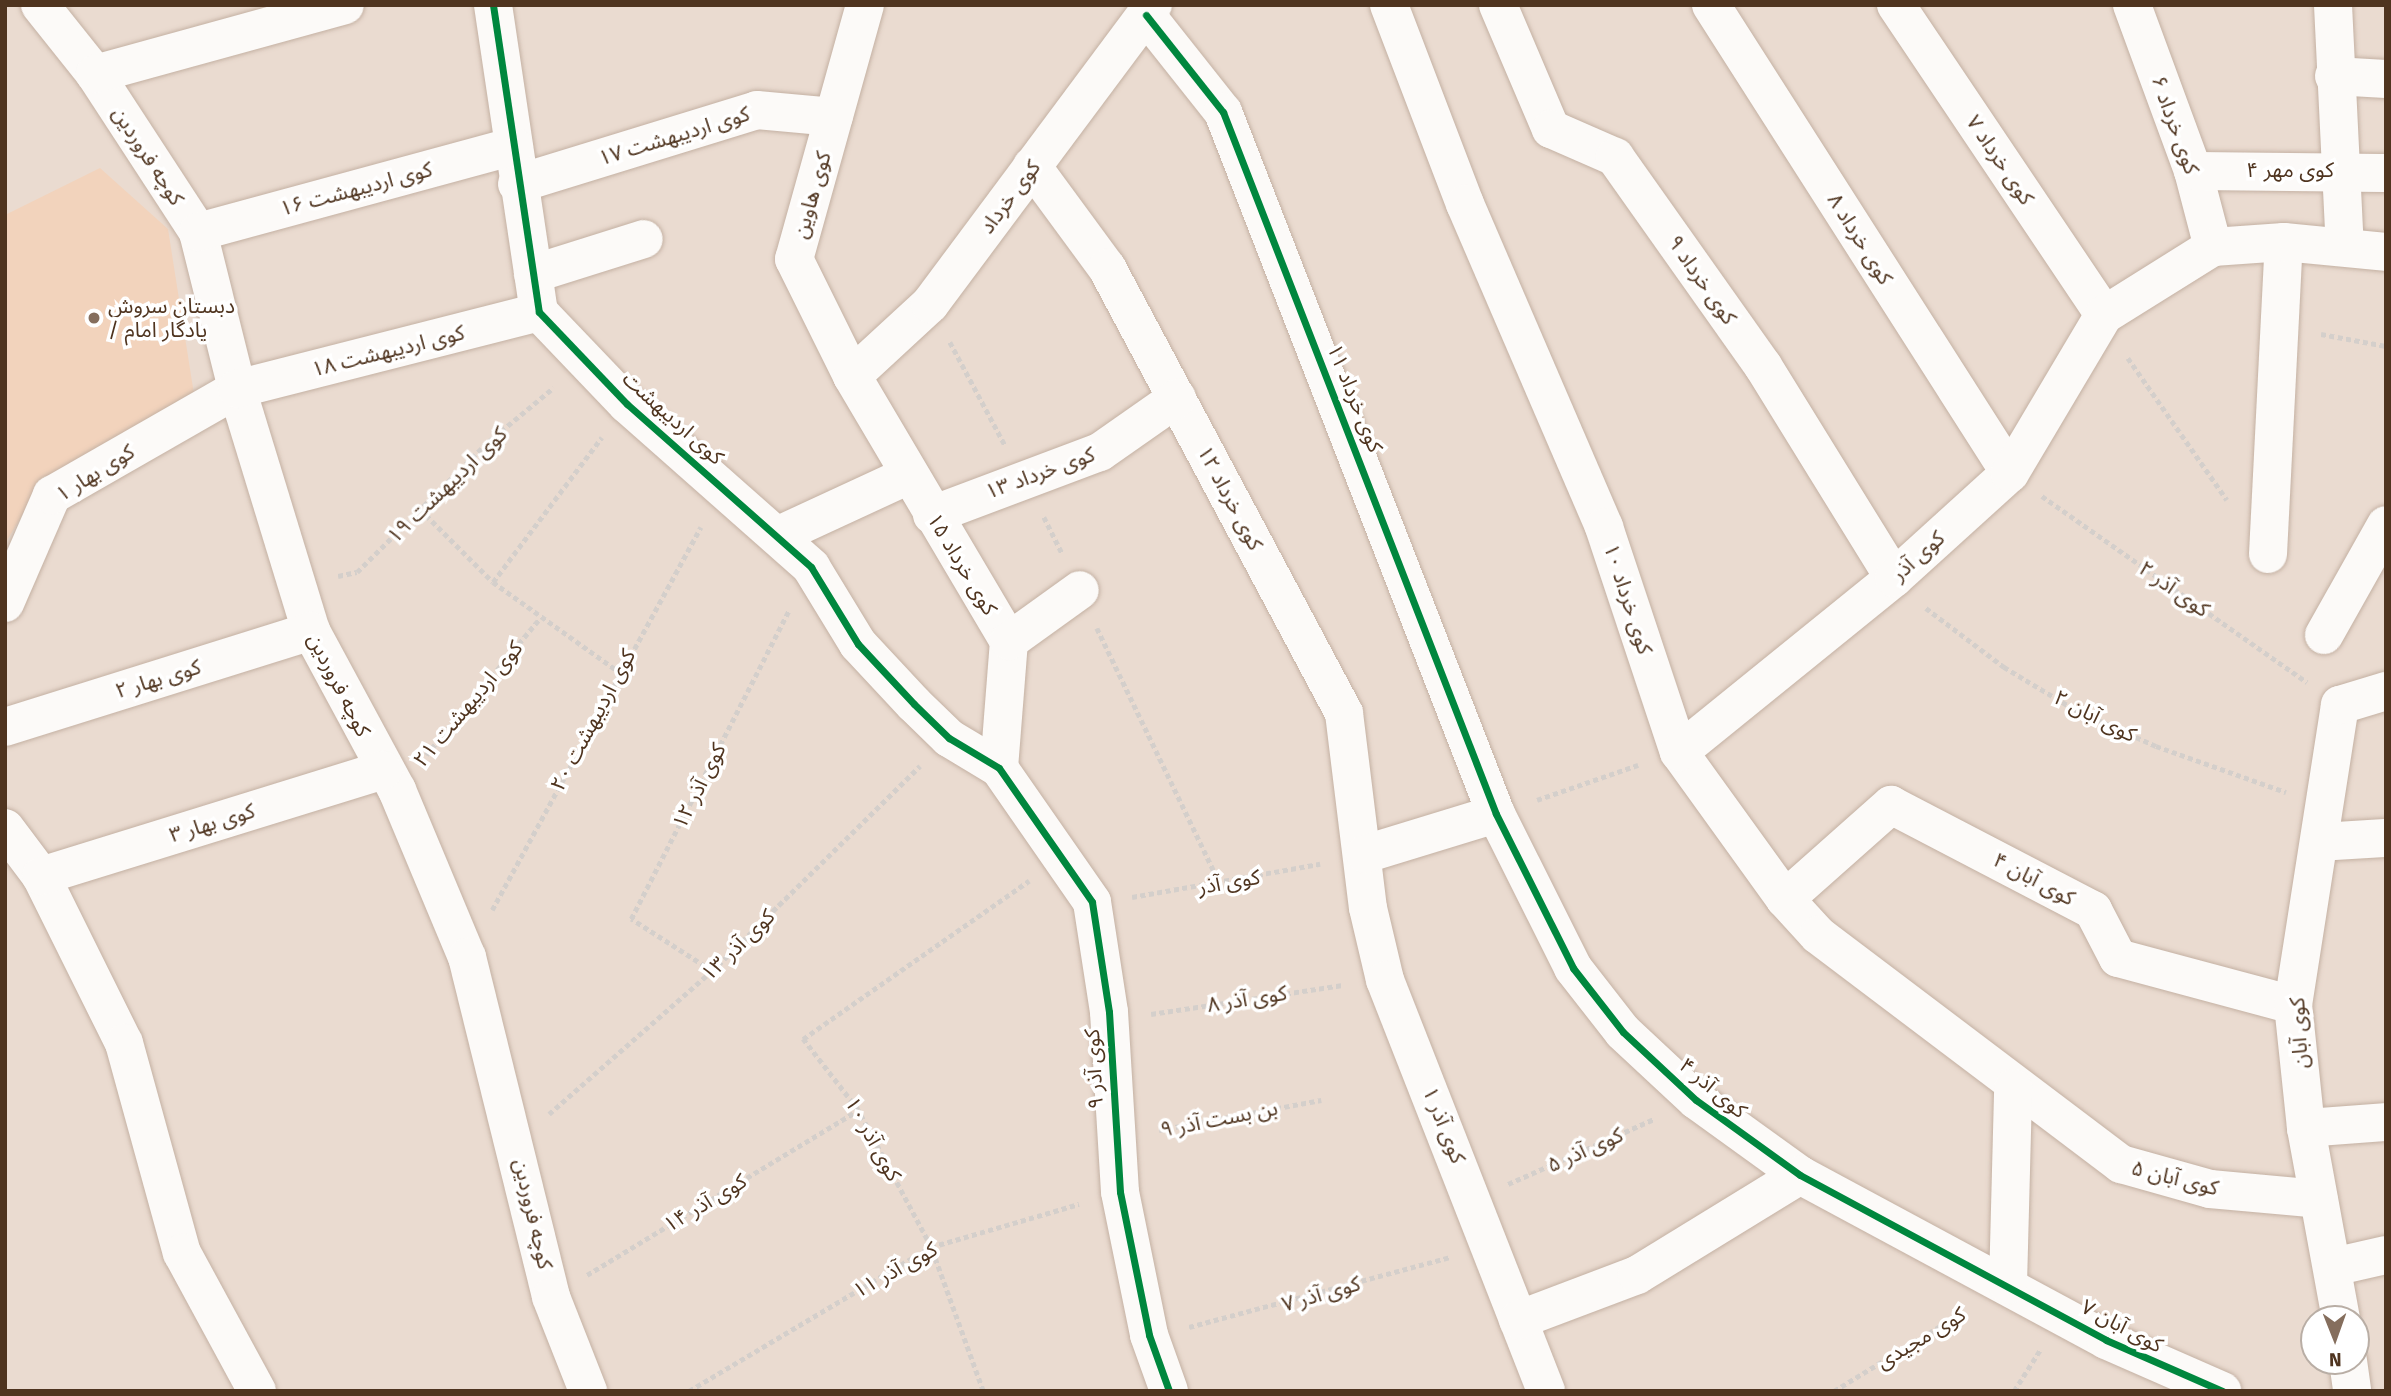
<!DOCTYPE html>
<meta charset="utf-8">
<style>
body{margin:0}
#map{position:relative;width:2391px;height:1396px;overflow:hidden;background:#eadbd0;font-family:"Fira Sans","Noto Sans Arabic",sans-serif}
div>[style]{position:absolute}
.built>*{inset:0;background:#f2d3bc}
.path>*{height:4.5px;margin-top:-2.25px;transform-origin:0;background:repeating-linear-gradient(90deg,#d4cfcb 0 5px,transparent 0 8.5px)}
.roads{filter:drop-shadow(0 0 2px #c4b1a3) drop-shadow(0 0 2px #c4b1a3)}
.street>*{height:38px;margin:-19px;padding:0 19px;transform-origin:19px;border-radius:19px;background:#fcfaf8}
.cycleway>*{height:7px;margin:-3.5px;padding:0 3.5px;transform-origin:3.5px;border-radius:3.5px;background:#00873e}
.dots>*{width:19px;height:19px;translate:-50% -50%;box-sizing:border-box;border:4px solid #fff;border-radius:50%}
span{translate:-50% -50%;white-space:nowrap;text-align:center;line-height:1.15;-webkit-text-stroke:7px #fff;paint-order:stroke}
.street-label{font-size:21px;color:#4f341f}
.poi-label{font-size:21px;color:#4f341f}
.left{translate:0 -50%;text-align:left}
.frame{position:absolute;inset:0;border:7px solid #4f341f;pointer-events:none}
.north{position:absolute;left:2300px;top:1305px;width:70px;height:70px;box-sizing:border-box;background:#fff;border:2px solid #b9aea5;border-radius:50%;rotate:179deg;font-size:19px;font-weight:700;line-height:28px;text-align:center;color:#4f341f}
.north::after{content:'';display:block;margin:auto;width:24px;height:32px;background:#856e5d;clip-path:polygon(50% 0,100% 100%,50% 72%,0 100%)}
</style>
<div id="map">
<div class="built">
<i style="clip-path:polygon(100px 168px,168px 229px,196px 407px,37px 490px,5px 544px,5px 215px)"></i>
</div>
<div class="path">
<i style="left:2321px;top:334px;width:66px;rotate:10.5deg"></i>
<i style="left:950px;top:342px;width:117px;rotate:61.9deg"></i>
<i style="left:2128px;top:358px;width:173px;rotate:55.1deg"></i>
<i style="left:2042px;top:496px;width:324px;rotate:35.1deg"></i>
<i style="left:420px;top:509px;width:103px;rotate:45deg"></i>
<i style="left:493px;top:582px;width:153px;rotate:35.5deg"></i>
<i style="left:1044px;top:517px;width:40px;rotate:63.4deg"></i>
<i style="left:338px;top:576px;width:19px;rotate:-12deg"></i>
<i style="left:357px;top:572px;width:185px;rotate:-44.8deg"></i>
<i style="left:488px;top:442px;width:85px;rotate:-39.7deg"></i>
<i style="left:493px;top:582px;width:181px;rotate:-53.1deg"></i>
<i style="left:1926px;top:608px;width:98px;rotate:37.1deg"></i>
<i style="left:2004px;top:667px;width:82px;rotate:31deg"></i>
<i style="left:2074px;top:709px;width:90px;rotate:24.3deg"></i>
<i style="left:2156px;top:746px;width:138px;rotate:19.5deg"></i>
<i style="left:1097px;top:628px;width:286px;rotate:64.3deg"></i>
<i style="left:426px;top:755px;width:178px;rotate:-50.2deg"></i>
<i style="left:1537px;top:800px;width:107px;rotate:-19.1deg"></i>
<i style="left:1132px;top:897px;width:191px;rotate:-10deg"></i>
<i style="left:492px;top:910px;width:436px;rotate:-61.4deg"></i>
<i style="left:712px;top:971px;width:96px;rotate:-147.3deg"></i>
<i style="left:631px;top:919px;width:347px;rotate:-62.9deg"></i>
<i style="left:1151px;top:1014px;width:194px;rotate:-8.6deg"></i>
<i style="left:549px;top:1114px;width:217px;rotate:-41.3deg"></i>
<i style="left:712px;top:971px;width:292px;rotate:-44.6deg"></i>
<i style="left:1159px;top:1130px;width:165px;rotate:-10.5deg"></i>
<i style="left:1508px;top:1184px;width:160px;rotate:-24deg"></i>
<i style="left:587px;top:1275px;width:317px;rotate:-31.3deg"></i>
<i style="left:1189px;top:1327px;width:271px;rotate:-15deg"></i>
<i style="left:689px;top:1391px;width:282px;rotate:-30.8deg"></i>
<i style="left:931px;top:1247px;width:154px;rotate:-16.2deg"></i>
<i style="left:983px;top:1391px;width:153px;rotate:-109.9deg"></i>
<i style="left:931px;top:1247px;width:155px;rotate:-118.1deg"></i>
<i style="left:858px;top:1110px;width:90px;rotate:-127.8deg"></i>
<i style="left:803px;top:1039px;width:276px;rotate:-35deg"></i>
<i style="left:1834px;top:1391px;width:153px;rotate:-31.4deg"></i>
<i style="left:2014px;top:1391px;width:49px;rotate:-57.6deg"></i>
</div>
<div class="roads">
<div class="street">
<i style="left:40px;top:5px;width:88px;rotate:51.4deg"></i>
<i style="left:95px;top:74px;width:189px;rotate:56.9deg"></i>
<i style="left:198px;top:232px;width:162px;rotate:76deg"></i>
<i style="left:237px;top:389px;width:253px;rotate:73deg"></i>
<i style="left:311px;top:631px;width:181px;rotate:61.6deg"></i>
<i style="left:397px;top:790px;width:181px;rotate:67.3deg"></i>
<i style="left:467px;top:957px;width:350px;rotate:76.1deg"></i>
<i style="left:551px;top:1297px;width:101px;rotate:68.5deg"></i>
<i style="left:493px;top:5px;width:310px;rotate:81.5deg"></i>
<i style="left:539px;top:312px;width:127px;rotate:46.3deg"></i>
<i style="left:627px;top:404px;width:246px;rotate:41.5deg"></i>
<i style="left:811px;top:567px;width:90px;rotate:58.6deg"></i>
<i style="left:858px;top:644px;width:82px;rotate:47deg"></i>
<i style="left:914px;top:704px;width:49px;rotate:44.2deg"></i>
<i style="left:949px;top:738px;width:58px;rotate:31deg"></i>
<i style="left:999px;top:768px;width:163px;rotate:55.2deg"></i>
<i style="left:1092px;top:902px;width:111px;rotate:81.2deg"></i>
<i style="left:1109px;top:1012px;width:180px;rotate:86.5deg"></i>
<i style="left:1120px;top:1192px;width:146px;rotate:78.5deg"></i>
<i style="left:1149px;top:1335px;width:59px;rotate:70.3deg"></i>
<i style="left:865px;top:5px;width:264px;rotate:105.6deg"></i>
<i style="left:794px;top:259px;width:131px;rotate:63.6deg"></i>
<i style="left:852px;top:376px;width:308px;rotate:59.4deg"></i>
<i style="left:1009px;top:641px;width:127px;rotate:94.5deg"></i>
<i style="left:1389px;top:5px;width:213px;rotate:69.1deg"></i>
<i style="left:1465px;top:204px;width:352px;rotate:66.7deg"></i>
<i style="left:1604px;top:527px;width:237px;rotate:71.6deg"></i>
<i style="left:1679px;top:752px;width:181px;rotate:54.2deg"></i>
<i style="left:1785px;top:899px;width:49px;rotate:47.5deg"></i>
<i style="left:1818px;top:935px;width:380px;rotate:37.1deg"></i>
<i style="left:2121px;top:1164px;width:92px;rotate:15.7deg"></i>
<i style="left:2210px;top:1189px;width:109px;rotate:5.2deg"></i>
<i style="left:1498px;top:5px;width:135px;rotate:66.9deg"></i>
<i style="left:1551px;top:129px;width:70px;rotate:23.6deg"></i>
<i style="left:1615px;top:157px;width:256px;rotate:54.7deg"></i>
<i style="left:1763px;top:366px;width:249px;rotate:58.3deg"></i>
<i style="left:1711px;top:5px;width:555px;rotate:57.43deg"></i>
<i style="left:1896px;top:5px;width:373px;rotate:56.1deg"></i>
<i style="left:2132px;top:5px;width:177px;rotate:69.8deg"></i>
<i style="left:2193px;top:171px;width:79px;rotate:75.3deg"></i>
<i style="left:2333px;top:5px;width:242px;rotate:87.2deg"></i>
<i style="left:1146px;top:15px;width:124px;rotate:51.6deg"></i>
<i style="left:1223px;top:112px;width:753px;rotate:68.75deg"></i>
<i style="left:1496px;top:814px;width:172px;rotate:63.4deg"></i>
<i style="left:1573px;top:968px;width:81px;rotate:52deg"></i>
<i style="left:1623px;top:1032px;width:100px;rotate:43deg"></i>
<i style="left:1696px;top:1100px;width:128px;rotate:35.8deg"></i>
<i style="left:1800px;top:1175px;width:348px;rotate:28.3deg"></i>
<i style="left:2106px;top:1340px;width:127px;rotate:23.7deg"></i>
<i style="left:95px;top:74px;width:259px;rotate:-15.4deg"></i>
<i style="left:2334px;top:76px;width:52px;rotate:3.3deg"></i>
<i style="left:1032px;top:166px;width:127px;rotate:53.7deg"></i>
<i style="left:1107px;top:268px;width:504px;rotate:61.96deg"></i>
<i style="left:1344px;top:713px;width:196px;rotate:83deg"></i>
<i style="left:1368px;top:908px;width:74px;rotate:76.7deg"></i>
<i style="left:1385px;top:980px;width:441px;rotate:68.6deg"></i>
<i style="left:2193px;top:171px;width:193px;rotate:0.6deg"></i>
<i style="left:517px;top:184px;width:251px;rotate:-17.1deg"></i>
<i style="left:757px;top:110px;width:77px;rotate:5.2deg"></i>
<i style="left:198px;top:232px;width:327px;rotate:-15.2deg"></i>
<i style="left:533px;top:274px;width:116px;rotate:-17.5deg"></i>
<i style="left:852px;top:376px;width:106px;rotate:-42.7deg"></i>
<i style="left:930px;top:304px;width:373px;rotate:-53.3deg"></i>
<i style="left:932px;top:515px;width:179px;rotate:-20.6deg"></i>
<i style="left:1100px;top:452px;width:94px;rotate:-35deg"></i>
<i style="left:779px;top:535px;width:143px;rotate:-24.8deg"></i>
<i style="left:2268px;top:554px;width:312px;rotate:-87.1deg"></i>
<i style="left:5px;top:603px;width:118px;rotate:-66.5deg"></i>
<i style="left:52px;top:495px;width:213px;rotate:-29.8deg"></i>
<i style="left:237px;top:389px;width:312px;rotate:-14.3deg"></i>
<i style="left:2324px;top:635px;width:126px;rotate:-60.6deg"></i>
<i style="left:1009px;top:641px;width:87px;rotate:-35.7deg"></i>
<i style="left:5px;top:727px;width:321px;rotate:-17.4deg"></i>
<i style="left:1679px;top:752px;width:277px;rotate:-39deg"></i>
<i style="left:1894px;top:578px;width:156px;rotate:-42.2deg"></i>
<i style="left:2010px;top:473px;width:184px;rotate:-59.3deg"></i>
<i style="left:2104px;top:315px;width:128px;rotate:-32deg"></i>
<i style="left:2213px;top:247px;width:71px;rotate:-4deg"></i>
<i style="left:2284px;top:242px;width:102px;rotate:5.6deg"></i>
<i style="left:5px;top:828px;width:60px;rotate:53.1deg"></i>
<i style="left:41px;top:876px;width:186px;rotate:63.6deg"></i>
<i style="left:124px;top:1043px;width:218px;rotate:74.6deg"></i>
<i style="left:182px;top:1253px;width:157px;rotate:61.5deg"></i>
<i style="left:2320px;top:842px;width:66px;rotate:-3.5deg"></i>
<i style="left:1365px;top:854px;width:137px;rotate:-17deg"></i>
<i style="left:41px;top:876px;width:358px;rotate:-17.2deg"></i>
<i style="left:1785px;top:899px;width:142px;rotate:-41.6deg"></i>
<i style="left:1891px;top:805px;width:228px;rotate:27.5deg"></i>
<i style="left:2093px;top:910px;width:54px;rotate:62.5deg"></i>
<i style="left:2118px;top:958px;width:181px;rotate:15deg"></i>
<i style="left:2306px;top:1128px;width:80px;rotate:-4.3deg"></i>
<i style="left:2333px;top:1267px;width:54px;rotate:-12.8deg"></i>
<i style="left:2008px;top:1285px;width:197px;rotate:-88.5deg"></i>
<i style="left:2341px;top:1319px;width:194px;rotate:-100.4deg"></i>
<i style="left:2306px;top:1128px;width:124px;rotate:-96deg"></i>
<i style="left:2293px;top:1005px;width:304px;rotate:-81.1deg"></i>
<i style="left:2340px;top:705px;width:48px;rotate:-16.9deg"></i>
<i style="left:1518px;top:1320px;width:127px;rotate:-20.7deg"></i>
<i style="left:1637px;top:1275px;width:191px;rotate:-31.5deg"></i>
<i style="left:2348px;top:1361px;width:30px;rotate:82deg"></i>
</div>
</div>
<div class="cycleway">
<i style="left:493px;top:5px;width:310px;rotate:81.5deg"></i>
<i style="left:539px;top:312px;width:127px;rotate:46.3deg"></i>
<i style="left:627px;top:404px;width:246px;rotate:41.5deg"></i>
<i style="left:811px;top:567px;width:90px;rotate:58.6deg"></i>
<i style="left:858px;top:644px;width:82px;rotate:47deg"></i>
<i style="left:914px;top:704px;width:49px;rotate:44.2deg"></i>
<i style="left:949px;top:738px;width:58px;rotate:31deg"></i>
<i style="left:999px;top:768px;width:163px;rotate:55.2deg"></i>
<i style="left:1092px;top:902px;width:111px;rotate:81.2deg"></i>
<i style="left:1109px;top:1012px;width:180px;rotate:86.5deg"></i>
<i style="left:1120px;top:1192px;width:146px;rotate:78.5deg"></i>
<i style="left:1149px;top:1335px;width:59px;rotate:70.3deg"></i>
<i style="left:1146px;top:15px;width:124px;rotate:51.6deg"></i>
<i style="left:1223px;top:112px;width:753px;rotate:68.75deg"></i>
<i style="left:1496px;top:814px;width:172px;rotate:63.4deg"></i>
<i style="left:1573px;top:968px;width:81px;rotate:52deg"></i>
<i style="left:1623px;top:1032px;width:100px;rotate:43deg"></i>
<i style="left:1696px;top:1100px;width:128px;rotate:35.8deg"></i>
<i style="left:1800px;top:1175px;width:348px;rotate:28.3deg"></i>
<i style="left:2106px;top:1340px;width:127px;rotate:23.7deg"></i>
</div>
<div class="dots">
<i style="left:94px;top:318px;background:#856e5d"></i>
</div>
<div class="street-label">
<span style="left:2175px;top:125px;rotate:70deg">کوی خرداد ۶</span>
<span style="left:674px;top:136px;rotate:-17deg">کوی اردیبهشت ۱۷</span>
<span style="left:148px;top:156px;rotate:57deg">کوچه فروردین</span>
<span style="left:2000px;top:160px;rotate:56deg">کوی خرداد ۷</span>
<span style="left:2290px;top:170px">کوی مهر ۴</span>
<span style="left:356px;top:189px;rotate:-15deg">کوی اردیبهشت ۱۶</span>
<span style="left:812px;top:195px;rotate:-74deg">کوی هاوین</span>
<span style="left:1010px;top:197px;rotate:-53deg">کوی خرداد</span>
<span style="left:1860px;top:239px;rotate:58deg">کوی خرداد ۸</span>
<span style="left:1702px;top:280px;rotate:55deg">کوی خرداد ۹</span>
<span style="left:388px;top:351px;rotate:-14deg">کوی اردیبهشت ۱۸</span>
<span style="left:1355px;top:398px;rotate:68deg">کوی خرداد ۱۱</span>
<span style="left:673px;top:418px;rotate:42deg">کوی اردیبهشت</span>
<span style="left:95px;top:473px;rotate:-32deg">کوی بهار ۱</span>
<span style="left:1040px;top:473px;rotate:-20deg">کوی خرداد ۱۳</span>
<span style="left:447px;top:485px;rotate:-44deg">کوی اردیبهشت ۱۹</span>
<span style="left:1230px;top:498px;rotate:62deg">کوی خرداد ۱۲</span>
<span style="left:1918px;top:556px;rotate:-42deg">کوی آذر</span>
<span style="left:962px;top:564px;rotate:59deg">کوی خرداد ۱۵</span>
<span style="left:2174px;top:589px;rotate:35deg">کوی آذر ۲</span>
<span style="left:1628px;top:599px;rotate:72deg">کوی خرداد ۱۰</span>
<span style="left:158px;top:679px;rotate:-17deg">کوی بهار ۲</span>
<span style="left:339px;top:685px;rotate:63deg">کوچه فروردین</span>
<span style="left:468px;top:704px;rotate:-50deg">کوی اردیبهشت ۲۱</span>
<span style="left:2095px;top:716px;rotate:27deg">کوی آبان ۲</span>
<span style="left:593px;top:720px;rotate:-62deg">کوی اردیبهشت ۲۰</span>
<span style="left:699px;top:786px;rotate:-63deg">کوی آذر ۱۲</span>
<span style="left:212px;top:823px;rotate:-17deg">کوی بهار ۳</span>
<span style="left:2034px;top:879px;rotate:28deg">کوی آبان ۴</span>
<span style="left:1229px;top:882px;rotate:-10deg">کوی آذر</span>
<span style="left:738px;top:945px;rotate:-44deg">کوی آذر ۱۳</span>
<span style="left:1247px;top:999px;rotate:-9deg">کوی آذر ۸</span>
<span style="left:2299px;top:1033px;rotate:-93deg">کوی آبان</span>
<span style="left:1094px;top:1069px;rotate:-93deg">کوی آذر ۹</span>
<span style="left:1713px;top:1088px;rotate:40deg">کوی آذر ۴</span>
<span style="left:1219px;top:1119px;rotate:-11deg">بن بست آذر ۹</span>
<span style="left:1444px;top:1125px;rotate:68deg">کوی آذر ۱</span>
<span style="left:873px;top:1139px;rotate:61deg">کوی آذر ۱۰</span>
<span style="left:1585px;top:1150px;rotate:-24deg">کوی آذر ۵</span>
<span style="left:2175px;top:1178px;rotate:14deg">کوی آبان ۵</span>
<span style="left:705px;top:1203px;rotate:-31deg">کوی آذر ۱۴</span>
<span style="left:533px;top:1214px;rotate:77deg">کوچه فروردین</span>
<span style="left:895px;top:1270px;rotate:-29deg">کوی آذر ۱۱</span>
<span style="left:1321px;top:1294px;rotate:-16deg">کوی آذر ۷</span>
<span style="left:2122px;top:1326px;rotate:28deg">کوی آبان ۷</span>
<span style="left:1921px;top:1338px;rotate:-31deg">کوی مجیدی</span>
</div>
<div class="poi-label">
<span class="left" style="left:108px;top:318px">دبستان سروش<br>/ یادگار امام</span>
</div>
<div class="frame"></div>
<div class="north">N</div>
</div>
